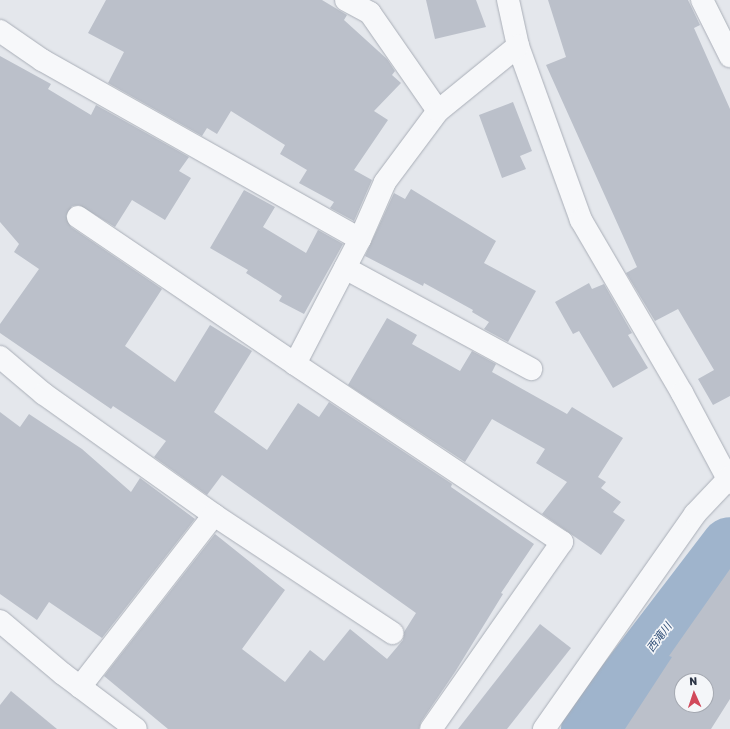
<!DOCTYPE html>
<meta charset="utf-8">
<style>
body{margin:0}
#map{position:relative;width:730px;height:729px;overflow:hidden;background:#e4e7ec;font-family:Rubik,"Noto Sans JP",sans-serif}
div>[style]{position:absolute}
.river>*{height:58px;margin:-29px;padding:0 29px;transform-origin:29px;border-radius:29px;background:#9fb4cc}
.building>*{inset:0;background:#bbc0ca}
.roads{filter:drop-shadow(0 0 1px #a9aeb7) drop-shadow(0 0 1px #a9aeb7)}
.minor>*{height:22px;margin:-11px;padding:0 11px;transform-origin:11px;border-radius:11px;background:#f7f8fa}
span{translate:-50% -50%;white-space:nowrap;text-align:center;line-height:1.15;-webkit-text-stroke:3px #f4f6f9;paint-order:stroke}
.water-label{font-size:11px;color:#34527a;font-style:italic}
.north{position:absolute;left:674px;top:673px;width:40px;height:40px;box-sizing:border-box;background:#f4f6f9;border:1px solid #a4a8b1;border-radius:50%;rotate:357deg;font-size:11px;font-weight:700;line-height:16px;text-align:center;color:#2b3445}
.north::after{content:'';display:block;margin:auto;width:14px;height:18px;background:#d1495b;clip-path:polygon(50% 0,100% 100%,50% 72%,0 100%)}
</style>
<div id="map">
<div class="river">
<i style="left:590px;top:729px;width:230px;rotate:-52.6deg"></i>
</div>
<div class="building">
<i style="clip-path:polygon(106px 0,322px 0,347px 15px,344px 20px,387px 59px,395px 71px,392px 75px,401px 83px,374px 111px,388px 120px,354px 170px,372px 180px,354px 221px,330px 208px,334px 202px,299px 183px,307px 170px,280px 154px,285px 145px,231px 111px,217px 134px,207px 128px,202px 136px,108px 83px,124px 52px,88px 33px)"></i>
<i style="clip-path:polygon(426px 0,476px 0,486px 27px,435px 39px)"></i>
<i style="clip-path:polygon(548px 0,688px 0,700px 25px,694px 28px,730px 109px,730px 396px,713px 405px,698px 379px,714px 370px,678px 309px,655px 321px,626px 273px,637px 267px,546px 65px,566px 57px)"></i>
<i style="clip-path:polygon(0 56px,51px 84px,48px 89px,91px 115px,96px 105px,189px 157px,179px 171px,191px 178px,165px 220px,132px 200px,115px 227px,79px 205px,72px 206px,66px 216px,71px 227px,162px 289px,125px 346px,175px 382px,210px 325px,252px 351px,214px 412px,267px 450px,298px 403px,319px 417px,329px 402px,452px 484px,451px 487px,534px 544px,501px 593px,503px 594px,455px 672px,421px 722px,419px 729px,168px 729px,104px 676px,215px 534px,285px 590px,242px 649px,285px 682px,310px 650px,324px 661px,350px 629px,387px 659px,403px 640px,404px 632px,416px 613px,222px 475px,207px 495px,154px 457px,166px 441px,113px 406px,111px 409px,0 333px,0 324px,39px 269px,14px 252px,19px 244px,0 222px)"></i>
<i style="clip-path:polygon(513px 102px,532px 151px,520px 156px,526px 169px,502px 178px,479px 115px)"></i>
<i style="clip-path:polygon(411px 189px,496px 241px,484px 263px,536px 291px,508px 342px,484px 329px,489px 322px,472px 312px,473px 310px,424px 283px,423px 286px,365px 256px,394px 193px,405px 199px)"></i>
<i style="clip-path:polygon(244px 190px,275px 207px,263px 227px,306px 253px,318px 230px,343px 244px,304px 314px,279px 301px,282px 296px,246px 273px,248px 270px,210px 248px)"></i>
<i style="clip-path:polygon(589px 283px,592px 289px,604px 284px,632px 333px,628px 335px,648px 368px,613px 388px,579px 331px,573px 334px,555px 302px)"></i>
<i style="clip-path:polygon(387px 318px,417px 335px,412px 344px,460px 371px,472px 351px,496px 364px,492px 372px,567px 414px,572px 407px,623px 438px,598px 477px,606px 482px,601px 488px,621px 502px,613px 512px,625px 520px,601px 555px,542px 514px,567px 482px,536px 463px,545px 449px,492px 419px,465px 462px,348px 385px)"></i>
<i style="clip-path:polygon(0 412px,20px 427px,29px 414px,82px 449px,131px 492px,140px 478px,195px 519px,102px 638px,49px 602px,37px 620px,0 594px)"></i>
<i style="clip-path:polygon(evenodd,730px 569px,730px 699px,711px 729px,625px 729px,672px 657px,669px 656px,730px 569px,682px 681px,706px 681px,706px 705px,682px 705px,682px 681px)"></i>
<i style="clip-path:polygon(540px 624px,571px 648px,507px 729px,458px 729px)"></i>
<i style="clip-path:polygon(11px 691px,57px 729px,0 729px,0 705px)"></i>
</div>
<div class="roads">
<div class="minor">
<i style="left:346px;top:0;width:27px;rotate:28deg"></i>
<i style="left:370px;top:13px;width:119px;rotate:55.2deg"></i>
<i style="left:508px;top:0;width:47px;rotate:77.7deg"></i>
<i style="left:518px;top:46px;width:185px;rotate:70.1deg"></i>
<i style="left:581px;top:220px;width:200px;rotate:59.7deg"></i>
<i style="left:682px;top:393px;width:102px;rotate:61.9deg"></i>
<i style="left:702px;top:0;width:63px;rotate:63.4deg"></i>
<i style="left:0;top:31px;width:51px;rotate:34.6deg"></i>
<i style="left:42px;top:60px;width:365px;rotate:29.4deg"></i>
<i style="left:360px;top:239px;width:62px;rotate:-66.3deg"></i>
<i style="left:385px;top:182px;width:89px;rotate:-53.3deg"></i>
<i style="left:438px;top:111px;width:103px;rotate:-39.1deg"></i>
<i style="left:78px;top:217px;width:262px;rotate:34.1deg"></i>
<i style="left:360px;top:239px;width:141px;rotate:117.5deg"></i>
<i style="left:295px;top:364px;width:321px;rotate:33.7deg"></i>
<i style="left:562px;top:542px;width:228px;rotate:125deg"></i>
<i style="left:345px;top:268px;width:212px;rotate:28.5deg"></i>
<i style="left:0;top:357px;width:57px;rotate:40.1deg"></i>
<i style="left:44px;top:394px;width:209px;rotate:35.4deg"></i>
<i style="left:214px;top:515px;width:214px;rotate:33.5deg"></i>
<i style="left:0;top:621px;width:82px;rotate:40.1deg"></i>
<i style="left:63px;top:674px;width:91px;rotate:37deg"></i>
<i style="left:80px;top:687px;width:218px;rotate:-52.1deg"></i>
<i style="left:544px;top:729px;width:263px;rotate:-54.9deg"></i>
<i style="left:695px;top:514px;width:51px;rotate:-46.6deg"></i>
</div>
</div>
<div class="water-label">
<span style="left:660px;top:638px;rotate:-53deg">西滝川</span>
</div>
<div class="north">N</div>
</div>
